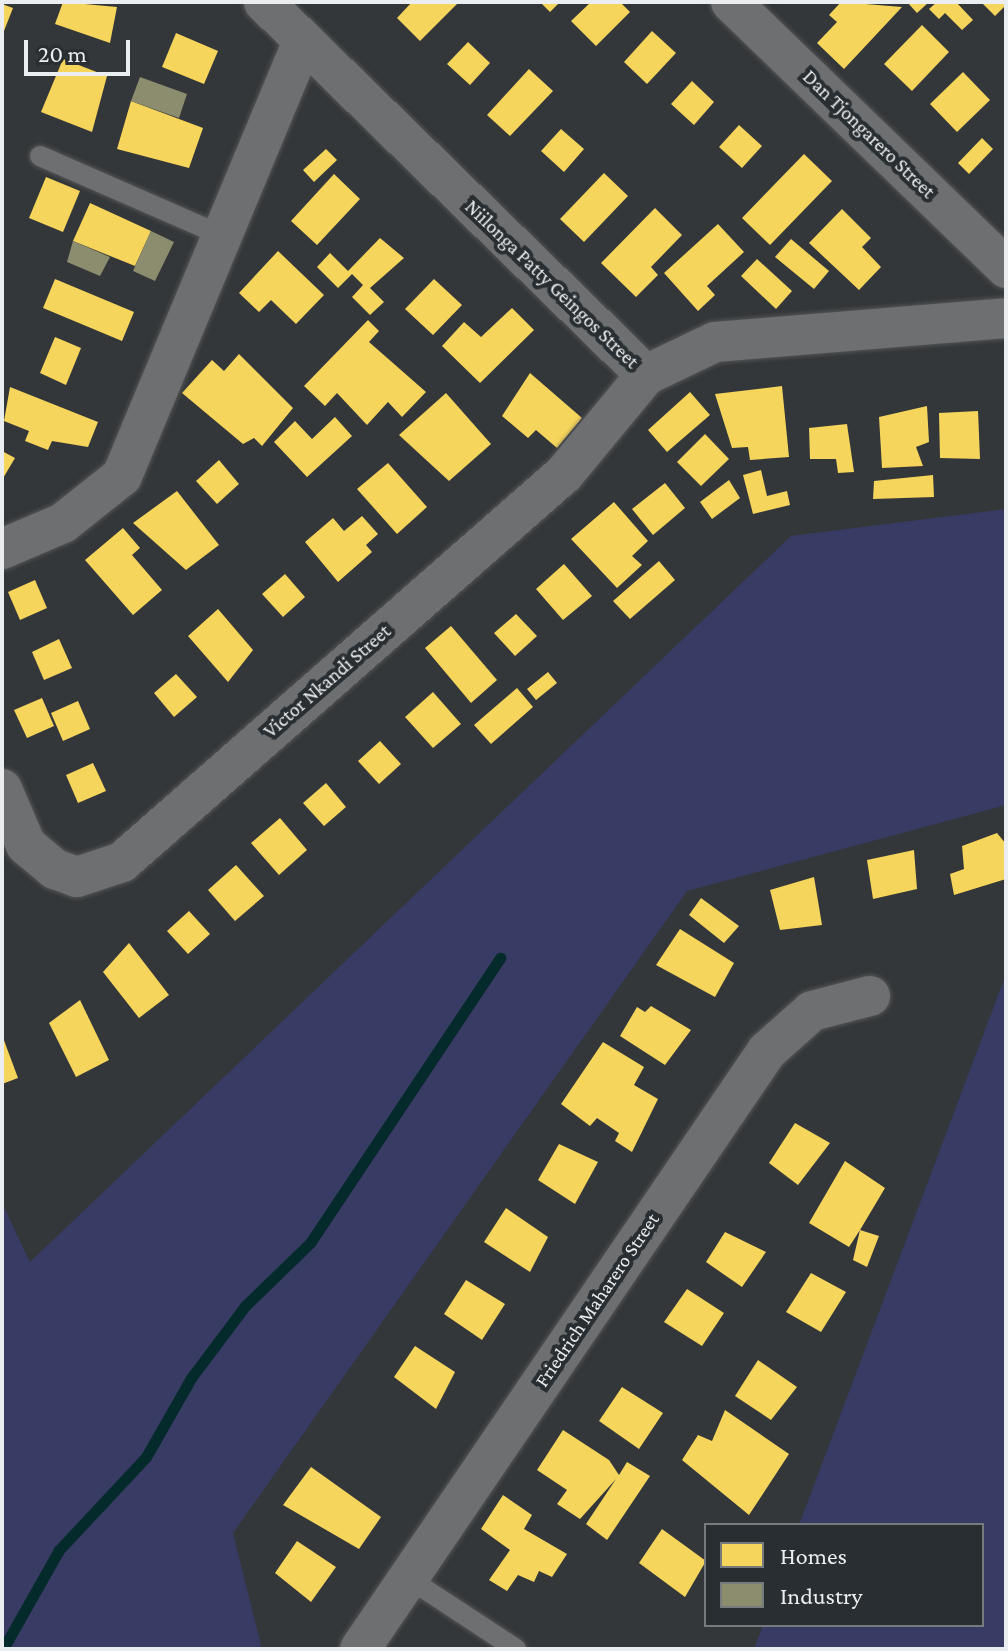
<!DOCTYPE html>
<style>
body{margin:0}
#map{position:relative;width:1008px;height:1651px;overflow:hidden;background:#343739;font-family:"Crimson Pro",serif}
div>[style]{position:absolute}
.green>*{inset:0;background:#383b63}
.homes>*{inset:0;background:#f6d55c}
.industry>*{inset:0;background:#8c8c6e}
.stream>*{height:11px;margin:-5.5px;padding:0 5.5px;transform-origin:5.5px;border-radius:5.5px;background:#052a2b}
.roads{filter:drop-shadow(0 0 2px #525456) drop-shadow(0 0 2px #525456)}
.service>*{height:20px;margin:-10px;padding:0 10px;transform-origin:10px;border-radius:10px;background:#6e6f70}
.minor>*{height:40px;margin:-20px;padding:0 20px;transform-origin:20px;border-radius:20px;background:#6e6f70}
span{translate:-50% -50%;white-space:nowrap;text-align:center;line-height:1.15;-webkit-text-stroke:8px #282e31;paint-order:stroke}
.street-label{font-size:20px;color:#ebeef1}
.frame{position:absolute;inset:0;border:4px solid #ebeef1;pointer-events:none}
.legend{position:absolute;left:704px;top:1523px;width:280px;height:104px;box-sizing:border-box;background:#282e31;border:2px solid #767b7e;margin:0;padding:10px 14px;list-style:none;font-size:24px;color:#ebeef1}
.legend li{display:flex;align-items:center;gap:16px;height:40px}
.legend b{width:40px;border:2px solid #767b7e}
.scale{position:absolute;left:24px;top:40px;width:106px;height:36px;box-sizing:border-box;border:4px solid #ebeef1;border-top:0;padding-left:10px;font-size:24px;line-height:28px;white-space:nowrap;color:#ebeef1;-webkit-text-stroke:6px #282e31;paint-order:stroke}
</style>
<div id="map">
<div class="green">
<i style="clip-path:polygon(1006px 509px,1006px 805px,687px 891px,233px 1533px,262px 1649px,2px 1649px,2px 1203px,30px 1262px,791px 536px)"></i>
<i style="clip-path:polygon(1006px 974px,1006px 1649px,754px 1649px,763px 1625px,982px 1625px,982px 1525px,799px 1525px)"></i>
</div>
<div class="homes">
<i style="clip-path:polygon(63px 2px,117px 7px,110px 43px,55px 24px)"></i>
<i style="clip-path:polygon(412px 2px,459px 2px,420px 41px,397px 18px)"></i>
<i style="clip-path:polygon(540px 2px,560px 2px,550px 12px)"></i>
<i style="clip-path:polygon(591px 2px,620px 2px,630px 12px,596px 46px,571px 21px)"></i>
<i style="clip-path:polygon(841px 2px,902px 7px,844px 69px,817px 43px,837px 22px,829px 15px)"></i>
<i style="clip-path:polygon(907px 2px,929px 2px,917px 13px)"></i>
<i style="clip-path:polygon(937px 2px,956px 2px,973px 20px,962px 30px,945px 13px,939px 19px,929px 9px)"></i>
<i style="clip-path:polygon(981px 2px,1006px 2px,1006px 5px,995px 16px)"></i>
<i style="clip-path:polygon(2px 4px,13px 8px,2px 36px)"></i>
<i style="clip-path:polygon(922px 25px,949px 52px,912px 91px,884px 64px)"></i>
<i style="clip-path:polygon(652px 31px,676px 53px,647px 84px,624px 62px)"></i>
<i style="clip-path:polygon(176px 33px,218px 51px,204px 84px,162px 67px)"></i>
<i style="clip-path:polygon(468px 42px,490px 63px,470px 85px,447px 64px)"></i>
<i style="clip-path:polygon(63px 59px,107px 76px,92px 132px,41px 112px)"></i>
<i style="clip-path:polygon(529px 69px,553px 91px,510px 136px,487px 115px)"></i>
<i style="clip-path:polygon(963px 72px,990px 100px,957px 132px,930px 104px)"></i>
<i style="clip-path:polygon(692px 81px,714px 102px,694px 125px,671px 104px)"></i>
<i style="clip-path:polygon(131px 101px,203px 128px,189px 168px,117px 149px)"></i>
<i style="clip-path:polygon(739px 125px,762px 146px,742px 168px,719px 147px)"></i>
<i style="clip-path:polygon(561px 129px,584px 149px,564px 172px,541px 151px)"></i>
<i style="clip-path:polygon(982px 138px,993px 149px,969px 174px,958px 163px)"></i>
<i style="clip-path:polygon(326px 149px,337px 160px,314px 182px,303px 170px)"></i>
<i style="clip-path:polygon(804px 154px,832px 181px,770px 245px,742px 218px)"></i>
<i style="clip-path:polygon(604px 173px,628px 196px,584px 242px,560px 219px)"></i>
<i style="clip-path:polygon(334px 174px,360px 199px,317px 245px,291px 221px)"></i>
<i style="clip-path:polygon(46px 177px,80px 191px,63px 232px,29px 218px)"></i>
<i style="clip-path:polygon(90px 203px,151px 231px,135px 266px,73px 241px)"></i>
<i style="clip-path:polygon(655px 208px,682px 235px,651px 267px,658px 275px,636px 297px,601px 263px)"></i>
<i style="clip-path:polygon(842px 209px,871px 238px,862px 247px,881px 267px,859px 290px,809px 243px)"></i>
<i style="clip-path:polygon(718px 224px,744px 252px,707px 286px,715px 295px,698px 311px,664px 273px)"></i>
<i style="clip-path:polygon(380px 238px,404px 258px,370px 288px,384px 302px,370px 315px,352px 297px,363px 285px,352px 274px,338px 288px,317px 267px,330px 253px,348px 271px)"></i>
<i style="clip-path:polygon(791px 239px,829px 271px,814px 289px,775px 257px)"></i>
<i style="clip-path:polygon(278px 251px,324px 295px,296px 324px,271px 300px,259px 312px,239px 293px)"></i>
<i style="clip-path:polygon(757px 259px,792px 291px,776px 309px,741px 276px)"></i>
<i style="clip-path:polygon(55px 279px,134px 312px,122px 341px,43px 308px)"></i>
<i style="clip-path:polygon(434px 279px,462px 305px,433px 335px,405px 309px)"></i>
<i style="clip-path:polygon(512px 308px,534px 330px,480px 383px,442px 346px,464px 322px,481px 337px)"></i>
<i style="clip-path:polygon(368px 320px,379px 331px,369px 342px,426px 392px,402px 417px,388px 402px,367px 425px,337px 393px,325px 406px,304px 386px)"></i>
<i style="clip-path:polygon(55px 337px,81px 348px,66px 385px,40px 373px)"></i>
<i style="clip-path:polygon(239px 354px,293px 408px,262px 446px,254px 438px,243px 444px,182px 393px,212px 360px,224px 371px)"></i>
<i style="clip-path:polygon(530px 373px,582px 418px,557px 448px,536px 430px,528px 438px,502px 416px)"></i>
<i style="clip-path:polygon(782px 386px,789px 457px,750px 460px,748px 447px,732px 448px,715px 394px)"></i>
<i style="clip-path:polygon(10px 387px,98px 422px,88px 447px,52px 441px,48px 450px,25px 441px,29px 431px,4px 421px)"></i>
<i style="clip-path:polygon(690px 392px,710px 415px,667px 452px,648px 430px)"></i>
<i style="clip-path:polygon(446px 393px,491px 444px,449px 481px,399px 435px)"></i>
<i style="clip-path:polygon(927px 406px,929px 442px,916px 447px,923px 466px,882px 468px,879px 417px)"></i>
<i style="clip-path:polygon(978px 411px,980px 459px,940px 458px,939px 413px)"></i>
<i style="clip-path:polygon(335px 417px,352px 436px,307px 477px,274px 442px,295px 421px,312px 439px)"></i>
<i style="clip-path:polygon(847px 424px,854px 472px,838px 473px,836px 459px,810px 459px,809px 428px)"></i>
<i style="clip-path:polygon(705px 434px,729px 459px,701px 486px,677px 462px)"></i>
<i style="clip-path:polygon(2px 451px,15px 458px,2px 480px)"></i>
<i style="clip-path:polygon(219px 460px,239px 484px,217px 504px,196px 481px)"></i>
<i style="clip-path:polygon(388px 463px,427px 507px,397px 534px,357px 489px)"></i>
<i style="clip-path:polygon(761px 470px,767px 496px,787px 491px,790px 505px,753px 514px,743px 475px)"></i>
<i style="clip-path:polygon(933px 475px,934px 497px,873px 499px,874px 481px)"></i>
<i style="clip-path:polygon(729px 480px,740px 498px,712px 519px,700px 502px)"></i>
<i style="clip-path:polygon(665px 483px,685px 508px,653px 535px,632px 509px)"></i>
<i style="clip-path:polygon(177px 491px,219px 545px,186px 570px,133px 523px)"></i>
<i style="clip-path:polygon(614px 502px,648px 541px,632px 556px,642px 565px,617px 588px,571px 539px)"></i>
<i style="clip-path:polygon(362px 516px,378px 534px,366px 545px,372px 552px,338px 582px,305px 542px,333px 518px,344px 531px)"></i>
<i style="clip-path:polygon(123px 528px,140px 548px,132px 555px,162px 590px,133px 615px,85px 560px)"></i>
<i style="clip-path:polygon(659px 561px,675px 580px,630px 619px,613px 601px)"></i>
<i style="clip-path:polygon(564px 564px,592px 596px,563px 620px,536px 589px)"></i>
<i style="clip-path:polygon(285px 574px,305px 597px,283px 617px,262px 594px)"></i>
<i style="clip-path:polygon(35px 580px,47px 608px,20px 620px,8px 592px)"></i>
<i style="clip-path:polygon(218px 609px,253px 650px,228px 682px,188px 636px)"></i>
<i style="clip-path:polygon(516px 614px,537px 636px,515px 656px,494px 633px)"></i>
<i style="clip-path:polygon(451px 626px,497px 680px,471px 703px,425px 648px)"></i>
<i style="clip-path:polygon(59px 639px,72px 668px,44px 680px,32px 652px)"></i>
<i style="clip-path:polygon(548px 672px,557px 683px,536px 700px,527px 689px)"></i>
<i style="clip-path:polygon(176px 674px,197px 697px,174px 717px,154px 693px)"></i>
<i style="clip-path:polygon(517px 688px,533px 707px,491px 744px,474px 725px)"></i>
<i style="clip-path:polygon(433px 692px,461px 724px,433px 748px,405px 717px)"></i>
<i style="clip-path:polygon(42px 698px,54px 726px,27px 738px,14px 710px)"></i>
<i style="clip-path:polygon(78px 701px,90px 729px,63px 741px,51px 713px)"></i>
<i style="clip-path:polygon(380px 741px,401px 764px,379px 784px,358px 761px)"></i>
<i style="clip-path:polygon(93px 763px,106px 791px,78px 803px,66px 775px)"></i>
<i style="clip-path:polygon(326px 783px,346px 807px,324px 826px,303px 803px)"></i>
<i style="clip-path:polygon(280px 818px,307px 850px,279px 875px,251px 843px)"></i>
<i style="clip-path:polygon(997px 833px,1006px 844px,1006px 879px,954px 895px,950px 874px,964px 869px,962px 846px)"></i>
<i style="clip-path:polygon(914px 850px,917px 889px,873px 899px,867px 860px)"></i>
<i style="clip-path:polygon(236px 865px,264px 896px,235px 921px,208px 890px)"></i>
<i style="clip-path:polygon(814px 877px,822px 925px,780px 930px,770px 890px)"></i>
<i style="clip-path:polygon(701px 898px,739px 926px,724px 943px,689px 915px)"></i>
<i style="clip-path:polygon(189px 911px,210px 934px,188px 954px,167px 931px)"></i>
<i style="clip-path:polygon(680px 929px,734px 963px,715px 997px,656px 965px)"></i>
<i style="clip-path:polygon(129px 943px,169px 995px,139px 1018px,103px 972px)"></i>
<i style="clip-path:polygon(80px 1000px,109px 1060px,76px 1077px,49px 1023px)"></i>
<i style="clip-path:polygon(651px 1006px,691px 1030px,665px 1065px,620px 1036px,637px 1007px,645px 1012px)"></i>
<i style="clip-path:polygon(2px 1035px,18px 1078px,2px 1084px)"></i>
<i style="clip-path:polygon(603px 1042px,644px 1067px,634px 1085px,658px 1099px,632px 1152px,615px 1141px,619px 1133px,597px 1118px,590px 1126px,561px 1104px)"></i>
<i style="clip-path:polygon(795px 1123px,830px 1143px,798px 1185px,769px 1163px)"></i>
<i style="clip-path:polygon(559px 1144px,598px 1162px,575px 1204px,538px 1180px)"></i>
<i style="clip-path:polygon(845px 1161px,885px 1188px,860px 1230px,879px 1236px,867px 1267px,853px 1260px,860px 1230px,849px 1247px,809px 1223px)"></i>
<i style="clip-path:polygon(506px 1208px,548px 1237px,530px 1272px,484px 1242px)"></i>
<i style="clip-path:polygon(725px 1232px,766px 1252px,742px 1287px,706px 1262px)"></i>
<i style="clip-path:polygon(811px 1273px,846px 1292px,821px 1332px,786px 1312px)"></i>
<i style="clip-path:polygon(466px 1280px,505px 1304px,482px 1340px,444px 1314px)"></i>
<i style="clip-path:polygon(687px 1289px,724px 1313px,702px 1346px,664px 1322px)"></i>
<i style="clip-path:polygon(415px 1346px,455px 1372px,436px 1409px,394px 1377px)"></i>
<i style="clip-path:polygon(758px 1360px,797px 1387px,771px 1420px,735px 1396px)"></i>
<i style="clip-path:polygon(622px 1387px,663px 1413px,639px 1449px,599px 1421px)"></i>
<i style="clip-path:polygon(725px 1410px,789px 1454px,749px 1515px,682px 1460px,698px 1435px,712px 1441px)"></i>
<i style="clip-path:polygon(563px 1430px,609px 1460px,619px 1475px,627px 1462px,650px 1476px,607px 1540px,586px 1524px,616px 1479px,580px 1519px,557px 1504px,567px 1490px,537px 1470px)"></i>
<i style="clip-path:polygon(311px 1467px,381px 1517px,359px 1549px,283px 1505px)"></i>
<i style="clip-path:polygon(503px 1495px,532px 1515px,524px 1529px,567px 1554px,552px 1577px,539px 1571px,534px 1582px,518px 1575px,507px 1591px,489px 1580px,510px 1550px,481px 1529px)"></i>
<i style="clip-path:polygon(662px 1529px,706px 1561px,685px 1597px,639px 1563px)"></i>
<i style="clip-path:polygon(297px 1541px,336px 1567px,311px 1602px,275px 1573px)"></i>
</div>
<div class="industry">
<i style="clip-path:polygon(140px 77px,187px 94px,179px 118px,131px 101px)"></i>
<i style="clip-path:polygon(151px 231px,174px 242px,155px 281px,133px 271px)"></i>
<i style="clip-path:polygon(73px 241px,110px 257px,100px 276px,67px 262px)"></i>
</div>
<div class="stream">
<i style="left:3px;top:1649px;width:114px;rotate:-60.5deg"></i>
<i style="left:59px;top:1550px;width:127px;rotate:-46.9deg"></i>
<i style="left:146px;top:1457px;width:91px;rotate:-60.3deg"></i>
<i style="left:191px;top:1378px;width:90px;rotate:-53.1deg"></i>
<i style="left:245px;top:1306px;width:91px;rotate:-44.1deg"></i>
<i style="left:310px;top:1243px;width:343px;rotate:-56.3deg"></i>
</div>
<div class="roads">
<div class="service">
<i style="left:40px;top:156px;width:200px;rotate:23.6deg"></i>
<i style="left:408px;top:1578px;width:129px;rotate:33.3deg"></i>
</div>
<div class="minor">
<i style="left:264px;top:2px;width:534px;rotate:44.32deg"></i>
<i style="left:646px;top:375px;width:76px;rotate:-25.6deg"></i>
<i style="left:715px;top:342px;width:292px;rotate:-4.7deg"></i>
<i style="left:731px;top:2px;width:383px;rotate:44deg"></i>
<i style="left:2px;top:549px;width:66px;rotate:-23.1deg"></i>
<i style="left:63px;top:523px;width:75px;rotate:-38.5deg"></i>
<i style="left:122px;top:476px;width:470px;rotate:-67.4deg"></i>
<i style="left:2px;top:789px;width:61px;rotate:66.8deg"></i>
<i style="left:26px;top:845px;width:38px;rotate:40deg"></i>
<i style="left:55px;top:869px;width:23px;rotate:20deg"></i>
<i style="left:77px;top:877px;width:47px;rotate:-18.4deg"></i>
<i style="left:122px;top:862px;width:588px;rotate:-41.28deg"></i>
<i style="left:564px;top:474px;width:129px;rotate:-50.4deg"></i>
<i style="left:360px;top:1649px;width:723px;rotate:-55.76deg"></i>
<i style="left:767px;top:1051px;width:60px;rotate:-41.6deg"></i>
<i style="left:812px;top:1011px;width:60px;rotate:-14.5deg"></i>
</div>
</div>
<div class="street-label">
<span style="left:869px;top:134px;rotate:44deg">Dan Tjongarero Street</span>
<span style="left:552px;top:284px;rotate:44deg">Niilonga Patty Geingos Street</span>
<span style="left:327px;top:681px;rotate:-41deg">Victor Nkandi Street</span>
<span style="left:597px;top:1300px;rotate:-56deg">Friedrich Maharero Street</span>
</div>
<div class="frame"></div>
<ul class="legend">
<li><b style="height:22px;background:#f6d55c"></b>Homes</li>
<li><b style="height:22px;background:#8c8c6e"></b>Industry</li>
</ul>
<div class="scale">20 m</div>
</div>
